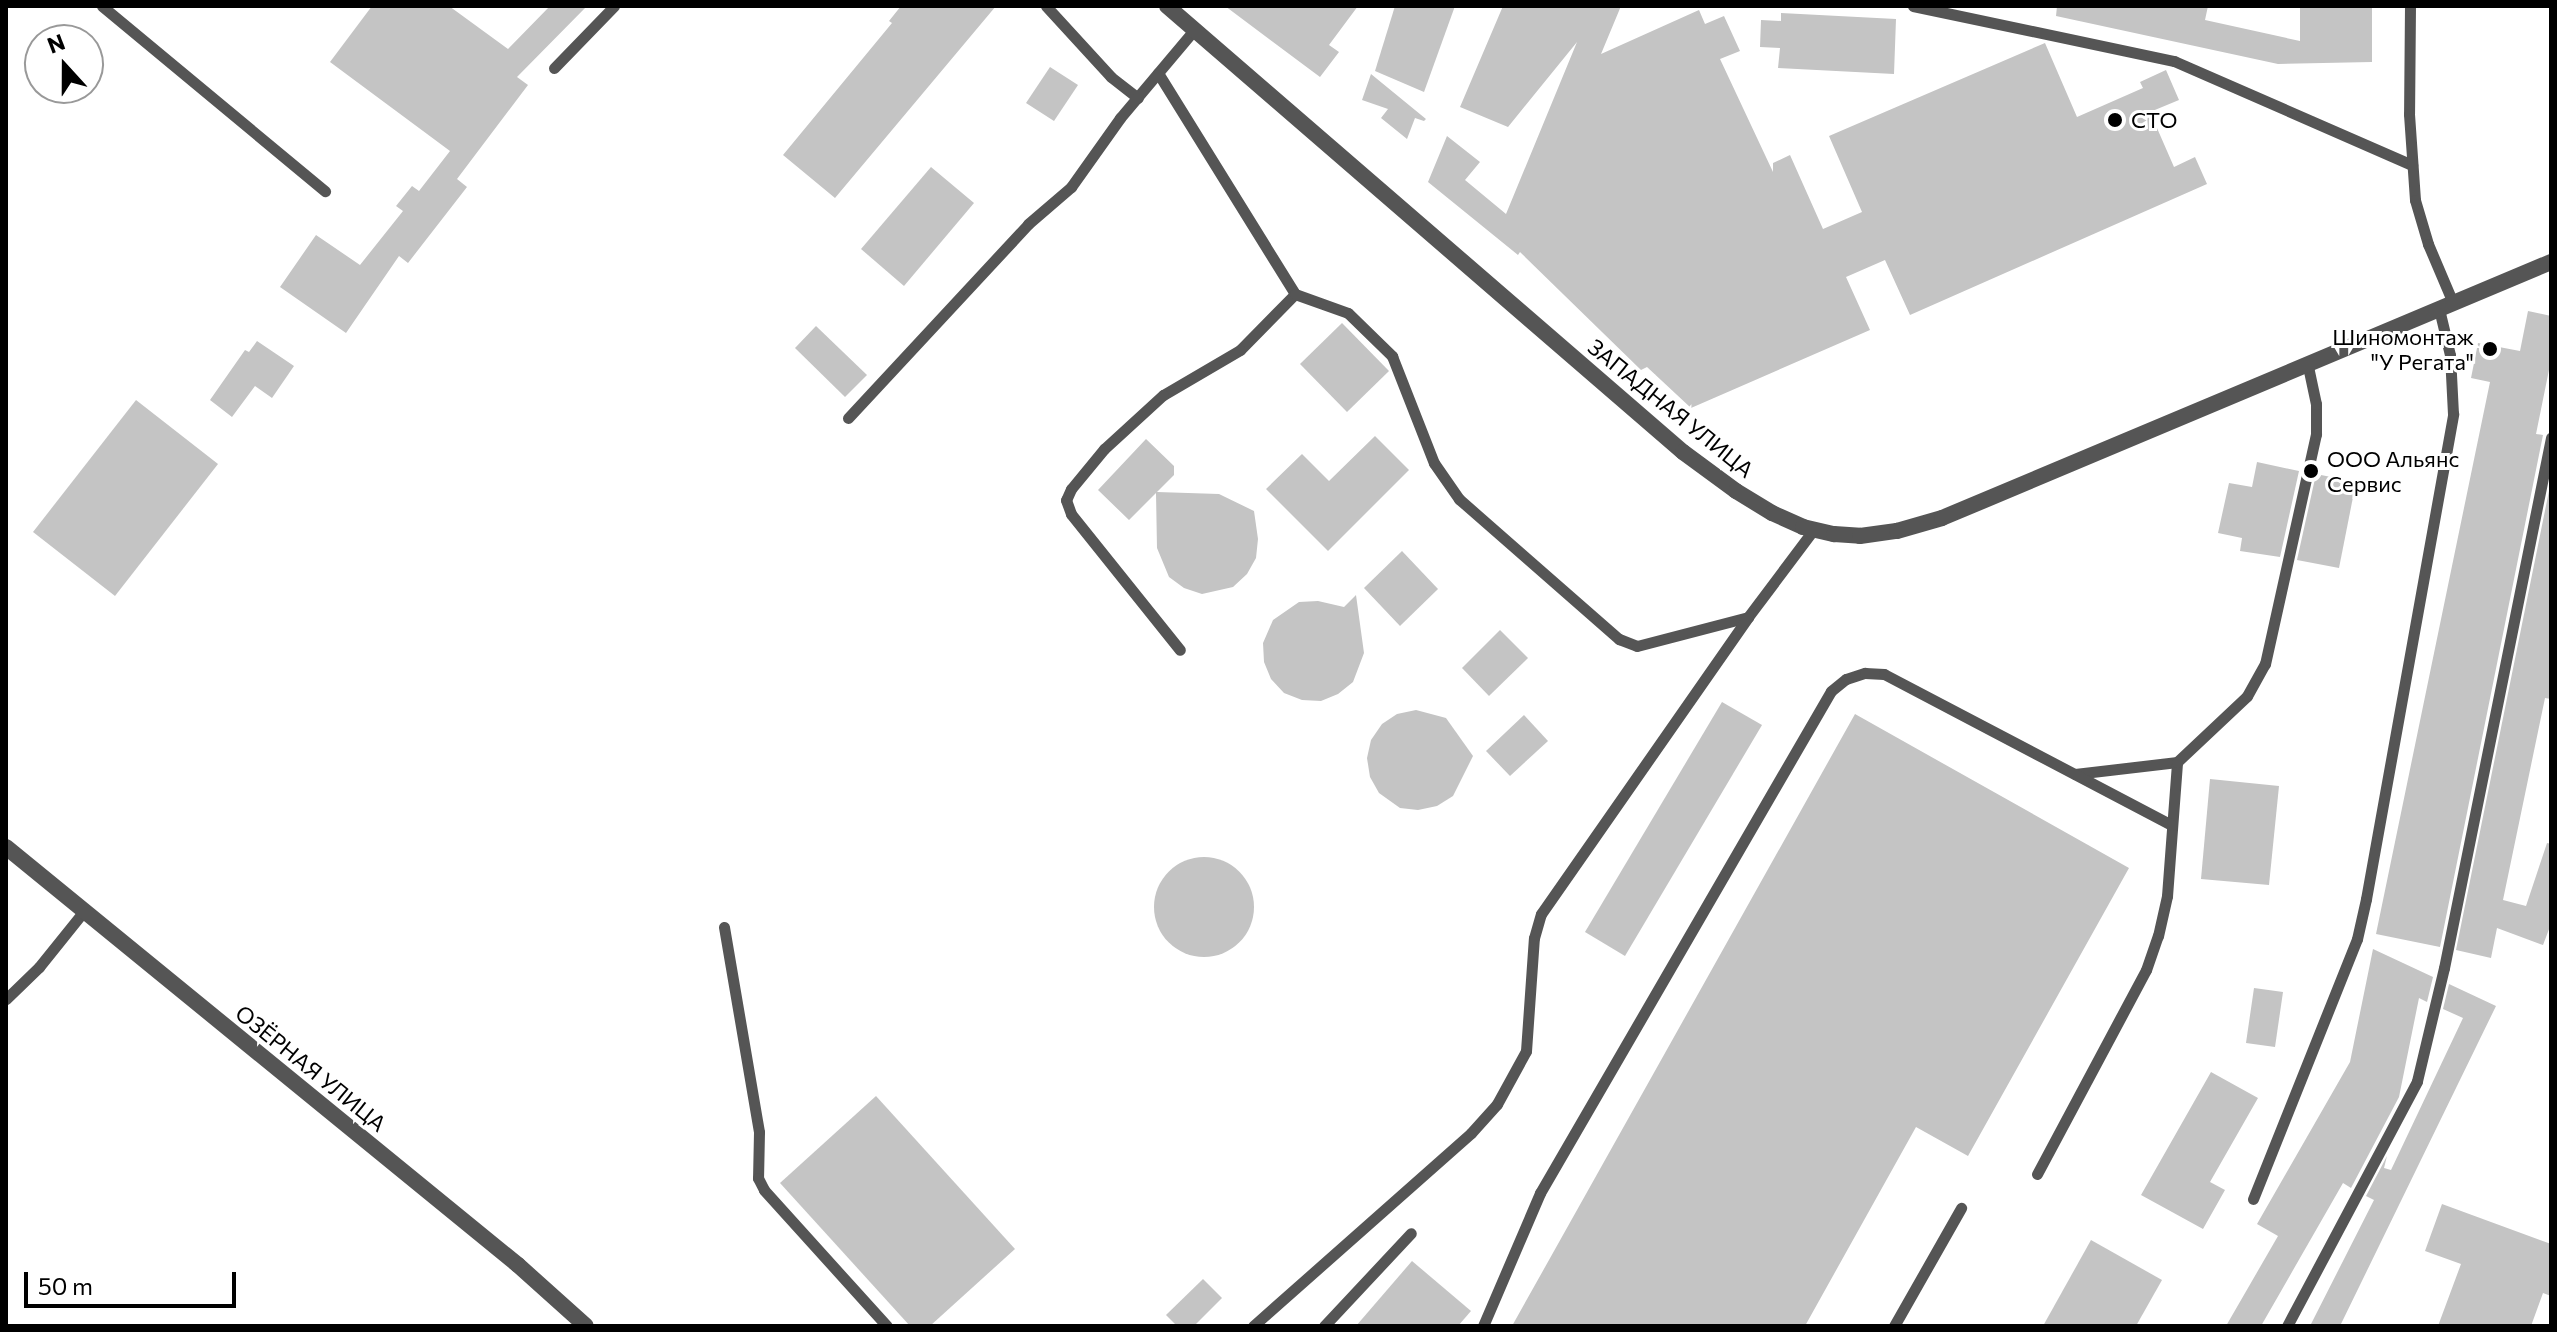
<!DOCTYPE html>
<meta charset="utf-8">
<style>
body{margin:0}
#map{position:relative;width:2557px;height:1332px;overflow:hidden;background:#fff;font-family:Commissioner,sans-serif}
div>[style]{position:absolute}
.building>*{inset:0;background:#c4c4c4}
.round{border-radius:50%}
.service>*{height:11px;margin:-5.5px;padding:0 5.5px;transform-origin:5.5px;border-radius:5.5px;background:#555}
.tertiary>*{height:16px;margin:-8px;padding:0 8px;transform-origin:8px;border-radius:8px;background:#555}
.dots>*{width:22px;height:22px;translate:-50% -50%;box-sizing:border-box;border:4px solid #fff;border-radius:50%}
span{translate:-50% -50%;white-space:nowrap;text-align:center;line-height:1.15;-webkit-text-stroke:6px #fff;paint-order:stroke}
.poi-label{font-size:22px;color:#000}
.left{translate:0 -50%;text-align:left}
.right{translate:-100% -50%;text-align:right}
.street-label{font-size:22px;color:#000}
.frame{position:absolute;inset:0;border:8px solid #000;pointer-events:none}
.north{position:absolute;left:24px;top:24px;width:80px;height:80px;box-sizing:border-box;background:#fff;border:2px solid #999;border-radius:50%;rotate:339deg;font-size:22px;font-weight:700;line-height:32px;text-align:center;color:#000}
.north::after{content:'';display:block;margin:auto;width:28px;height:36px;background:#000;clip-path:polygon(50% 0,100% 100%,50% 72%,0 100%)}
.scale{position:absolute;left:24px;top:1272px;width:212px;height:36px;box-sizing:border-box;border:4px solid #000;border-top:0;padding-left:10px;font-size:24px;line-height:28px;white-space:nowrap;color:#000;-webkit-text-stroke:6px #fff;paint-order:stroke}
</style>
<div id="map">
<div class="building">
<i style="clip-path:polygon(372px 6px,449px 6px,508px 49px,550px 6px,587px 6px,517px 77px,528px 85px,457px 179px,467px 187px,408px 263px,399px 256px,346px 333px,280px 287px,316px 235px,360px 265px,403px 211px,396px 206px,412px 186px,419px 191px,450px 151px,330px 62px)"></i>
<i style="clip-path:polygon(901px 6px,996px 6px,835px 198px,783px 155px,892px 23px,889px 21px)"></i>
<i style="clip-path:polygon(1225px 6px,1358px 6px,1329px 45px,1339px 52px,1320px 77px)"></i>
<i style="clip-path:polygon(1395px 6px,1455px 6px,1424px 92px,1375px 71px)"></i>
<i style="clip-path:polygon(1503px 6px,1621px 6px,1601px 54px,1699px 10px,1705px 24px,1724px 16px,1740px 51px,1720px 59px,1773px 172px,1773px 163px,1790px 155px,1823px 229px,1862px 212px,1829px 136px,2045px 43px,2077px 117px,2143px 88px,2140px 82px,2166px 70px,2179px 100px,2150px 112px,2174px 167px,2195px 157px,2207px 184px,1910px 315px,1885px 260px,1846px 277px,1870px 330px,1691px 408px,1647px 367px,1641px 370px,1520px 252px,1518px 255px,1428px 182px,1447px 136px,1480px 162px,1465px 180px,1506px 214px,1577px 42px,1508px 127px,1460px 107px)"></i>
<i style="clip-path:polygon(2057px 6px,2208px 6px,2205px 20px,2300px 41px,2300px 6px,2372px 6px,2372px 62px,2278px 64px,2056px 16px)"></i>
<i style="clip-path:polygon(1781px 13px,1896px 19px,1894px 74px,1778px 68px,1780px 48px,1760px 47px,1761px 20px,1781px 21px)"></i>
<i style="clip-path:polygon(1050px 67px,1078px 85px,1054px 121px,1026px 103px)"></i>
<i style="clip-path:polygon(1371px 74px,1426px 119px,1424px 121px,1415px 118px,1407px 139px,1381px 118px,1388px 109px,1362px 100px)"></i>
<i style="clip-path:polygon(931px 167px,974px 203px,904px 286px,861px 249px)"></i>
<i style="clip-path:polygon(2528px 311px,2551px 316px,2551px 360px,2536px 434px,2543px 435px,2440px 947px,2376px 934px,2490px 382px,2471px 378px,2478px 343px,2520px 351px)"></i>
<i style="clip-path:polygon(1342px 323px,1389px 371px,1347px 412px,1300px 364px)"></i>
<i style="clip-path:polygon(816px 326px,867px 375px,845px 397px,795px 348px)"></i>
<i style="clip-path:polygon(257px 341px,294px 366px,272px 398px,255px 386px,232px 417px,210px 400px,245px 350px,249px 352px)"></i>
<i style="clip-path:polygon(136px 400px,218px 464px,115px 596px,33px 532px)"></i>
<i style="clip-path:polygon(1375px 436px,1409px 470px,1328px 551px,1266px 489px,1302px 454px,1329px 481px)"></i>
<i style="clip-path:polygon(1146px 439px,1174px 466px,1174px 475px,1157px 492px,1219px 494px,1254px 511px,1258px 539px,1256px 558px,1247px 574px,1233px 587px,1202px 594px,1184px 588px,1169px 577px,1157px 548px,1156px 493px,1129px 520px,1098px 490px)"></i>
<i style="clip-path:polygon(2257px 462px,2299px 471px,2280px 557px,2240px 551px,2242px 538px,2218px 533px,2229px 483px,2252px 487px)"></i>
<i style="clip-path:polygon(2316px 474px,2356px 482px,2339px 568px,2297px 560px)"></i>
<i style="clip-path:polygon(2551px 481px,2551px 699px,2545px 698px,2503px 900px,2526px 906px,2547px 843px,2551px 844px,2551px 924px,2543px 945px,2497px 928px,2491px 958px,2456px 950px)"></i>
<i style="clip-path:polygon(1402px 551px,1438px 589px,1400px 626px,1364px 588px)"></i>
<i style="clip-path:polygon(1356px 595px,1364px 653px,1353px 682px,1338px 694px,1321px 701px,1302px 700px,1284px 693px,1271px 679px,1264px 662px,1263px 643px,1273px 620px,1299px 602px,1318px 601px,1344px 607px)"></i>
<i style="clip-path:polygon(1500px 630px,1528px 658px,1489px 696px,1462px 668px)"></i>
<i style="clip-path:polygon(1722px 702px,1762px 725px,1625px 956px,1585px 932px)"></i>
<i style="clip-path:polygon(1416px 710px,1446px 718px,1473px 756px,1453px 796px,1437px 806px,1418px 810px,1400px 808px,1379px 793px,1370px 777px,1367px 758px,1371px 740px,1382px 724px,1397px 714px)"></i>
<i style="clip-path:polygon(1855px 714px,2129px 868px,1968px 1156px,1916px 1127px,1805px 1326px,1512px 1326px)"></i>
<i style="clip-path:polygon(1524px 715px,1548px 741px,1510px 776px,1486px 751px)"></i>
<i style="clip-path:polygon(2210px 779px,2279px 786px,2269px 885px,2201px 879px)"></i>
<i class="round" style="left:1154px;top:857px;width:100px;height:100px"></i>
<i style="clip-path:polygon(2373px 949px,2433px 977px,2427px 1002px,2419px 998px,2399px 1097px,2351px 1188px,2343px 1183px,2261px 1326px,2226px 1326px,2278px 1236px,2257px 1224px,2350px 1062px)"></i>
<i style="clip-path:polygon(2449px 984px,2496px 1006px,2340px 1326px,2310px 1326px,2374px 1200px,2366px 1196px,2387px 1156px,2384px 1168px,2391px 1170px,2463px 1018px,2443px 1009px)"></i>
<i style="clip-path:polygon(2254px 988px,2283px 992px,2275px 1047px,2246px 1043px)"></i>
<i style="clip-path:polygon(2211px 1072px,2258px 1098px,2210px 1182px,2225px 1190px,2203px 1229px,2141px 1195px)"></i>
<i style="clip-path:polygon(876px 1096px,1015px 1249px,930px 1326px,910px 1326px,780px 1183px)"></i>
<i style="clip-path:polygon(2442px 1204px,2551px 1244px,2551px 1296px,2543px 1293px,2531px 1326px,2438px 1326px,2461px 1264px,2425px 1251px)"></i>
<i style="clip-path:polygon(2091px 1240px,2162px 1280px,2136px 1326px,2043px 1326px)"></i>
<i style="clip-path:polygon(1412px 1261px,1471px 1311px,1458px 1326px,1356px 1326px)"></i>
<i style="clip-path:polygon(1203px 1279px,1222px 1298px,1194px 1326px,1177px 1326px,1166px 1315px)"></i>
</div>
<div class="service">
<i style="left:102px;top:6px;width:290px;rotate:39.7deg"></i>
<i style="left:1046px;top:6px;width:96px;rotate:47.5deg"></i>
<i style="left:1111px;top:77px;width:34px;rotate:38deg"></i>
<i style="left:1913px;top:6px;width:267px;rotate:11.9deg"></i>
<i style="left:2174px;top:61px;width:260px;rotate:23.6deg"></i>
<i style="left:2410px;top:6px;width:108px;rotate:90.5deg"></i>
<i style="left:2409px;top:114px;width:86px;rotate:86deg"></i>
<i style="left:2415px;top:200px;width:46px;rotate:73.5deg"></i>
<i style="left:2428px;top:244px;width:64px;rotate:67deg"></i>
<i style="left:554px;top:68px;width:86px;rotate:-45.9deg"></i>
<i style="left:1158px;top:73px;width:260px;rotate:58.2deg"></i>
<i style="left:1295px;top:294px;width:78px;rotate:134.5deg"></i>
<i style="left:1240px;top:350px;width:89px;rotate:149.7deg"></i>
<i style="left:1163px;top:395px;width:80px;rotate:137.5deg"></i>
<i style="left:1104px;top:449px;width:52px;rotate:129.5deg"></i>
<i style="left:1071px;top:489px;width:12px;rotate:114deg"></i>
<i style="left:1066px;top:500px;width:15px;rotate:70deg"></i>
<i style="left:1071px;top:514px;width:174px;rotate:51.3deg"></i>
<i style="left:1295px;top:294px;width:56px;rotate:19.7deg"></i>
<i style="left:1348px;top:313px;width:62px;rotate:44.3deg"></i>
<i style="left:1392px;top:356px;width:115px;rotate:68.6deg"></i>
<i style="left:1434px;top:463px;width:44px;rotate:55.2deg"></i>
<i style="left:1459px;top:499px;width:213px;rotate:41.2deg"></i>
<i style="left:1619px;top:639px;width:19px;rotate:21deg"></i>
<i style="left:1637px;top:646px;width:115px;rotate:-14.6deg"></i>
<i style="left:1748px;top:617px;width:110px;rotate:-53.1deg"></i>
<i style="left:848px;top:418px;width:265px;rotate:-47.1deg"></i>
<i style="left:1028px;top:224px;width:57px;rotate:-40.7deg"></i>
<i style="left:1071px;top:187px;width:85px;rotate:-54.6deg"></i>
<i style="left:1120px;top:118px;width:116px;rotate:-49.9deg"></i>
<i style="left:2075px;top:774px;width:103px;rotate:-6.7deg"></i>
<i style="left:724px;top:927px;width:208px;rotate:80.3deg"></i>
<i style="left:759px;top:1132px;width:46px;rotate:91.2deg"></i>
<i style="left:758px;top:1178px;width:13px;rotate:63deg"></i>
<i style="left:764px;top:1190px;width:183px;rotate:47.9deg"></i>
<i style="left:6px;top:999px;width:46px;rotate:-44.1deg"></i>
<i style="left:39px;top:967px;width:72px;rotate:-51.2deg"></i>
<i style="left:2037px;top:1174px;width:231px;rotate:-61.9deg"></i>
<i style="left:2146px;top:970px;width:36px;rotate:-71deg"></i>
<i style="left:2158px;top:936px;width:41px;rotate:-77.3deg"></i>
<i style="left:2167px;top:896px;width:134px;rotate:-85.7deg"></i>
<i style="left:2177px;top:762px;width:96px;rotate:-43.3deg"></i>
<i style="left:2247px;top:696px;width:37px;rotate:-61deg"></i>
<i style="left:2265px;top:664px;width:236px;rotate:-77.5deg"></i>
<i style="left:2316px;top:434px;width:30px;rotate:-90deg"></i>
<i style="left:2316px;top:404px;width:40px;rotate:-102deg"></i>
<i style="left:2253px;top:1199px;width:280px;rotate:-68.2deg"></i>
<i style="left:2357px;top:939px;width:41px;rotate:-77.3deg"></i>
<i style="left:2366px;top:899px;width:493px;rotate:-79.8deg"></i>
<i style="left:2453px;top:414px;width:59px;rotate:-92.9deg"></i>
<i style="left:2450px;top:355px;width:47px;rotate:-103.4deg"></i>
<i style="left:1253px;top:1326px;width:291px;rotate:-41.5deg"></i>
<i style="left:1471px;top:1133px;width:39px;rotate:-48deg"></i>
<i style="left:1497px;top:1104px;width:60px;rotate:-61.3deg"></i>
<i style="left:1526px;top:1051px;width:113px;rotate:-86deg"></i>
<i style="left:1534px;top:938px;width:25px;rotate:-74deg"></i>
<i style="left:1541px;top:914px;width:362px;rotate:-55.1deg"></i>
<i style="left:1324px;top:1326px;width:127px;rotate:-46.9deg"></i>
<i style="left:1483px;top:1326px;width:145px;rotate:-66.8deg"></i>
<i style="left:1540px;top:1193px;width:580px;rotate:-59.9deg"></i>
<i style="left:1831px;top:691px;width:19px;rotate:-39deg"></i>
<i style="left:1846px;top:679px;width:20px;rotate:-18deg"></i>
<i style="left:1865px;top:673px;width:19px;rotate:3deg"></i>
<i style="left:1884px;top:674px;width:325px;rotate:27.7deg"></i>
<i style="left:1894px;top:1326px;width:136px;rotate:-60.4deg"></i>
<i style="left:2287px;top:1326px;width:277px;rotate:-62deg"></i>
<i style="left:2417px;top:1081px;width:116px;rotate:-76.6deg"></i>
<i style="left:2444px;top:968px;width:541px;rotate:-78.59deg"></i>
</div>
<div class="tertiary">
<i style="left:1167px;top:6px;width:682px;rotate:40.84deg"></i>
<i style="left:1683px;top:452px;width:66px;rotate:36.3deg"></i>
<i style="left:1736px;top:491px;width:42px;rotate:31.4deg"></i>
<i style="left:1772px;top:513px;width:34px;rotate:24deg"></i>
<i style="left:1803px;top:527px;width:32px;rotate:13deg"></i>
<i style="left:1834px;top:534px;width:26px;rotate:4deg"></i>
<i style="left:1860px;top:536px;width:37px;rotate:-8deg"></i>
<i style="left:1897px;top:531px;width:47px;rotate:-16.1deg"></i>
<i style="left:1942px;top:518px;width:661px;rotate:-22.8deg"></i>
<i style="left:6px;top:847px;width:661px;rotate:39.23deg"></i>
<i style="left:518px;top:1265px;width:91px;rotate:41.9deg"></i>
</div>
<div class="dots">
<i style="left:2115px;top:120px;background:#000"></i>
<i style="left:2490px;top:349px;background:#000"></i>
<i style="left:2311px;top:471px;background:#000"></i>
</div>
<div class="poi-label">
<span class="left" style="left:2131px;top:120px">СТО</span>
<span class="right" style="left:2474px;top:349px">Шиномонтаж<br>"У Регата"</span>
<span class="left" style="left:2327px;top:471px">ООО Альянс<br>Сервис</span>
</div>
<div class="street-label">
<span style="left:1671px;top:408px;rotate:39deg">ЗАПАДНАЯ УЛИЦА</span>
<span style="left:311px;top:1068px;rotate:39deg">ОЗЁРНАЯ УЛИЦА</span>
</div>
<div class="frame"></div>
<div class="north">N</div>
<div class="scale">50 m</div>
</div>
